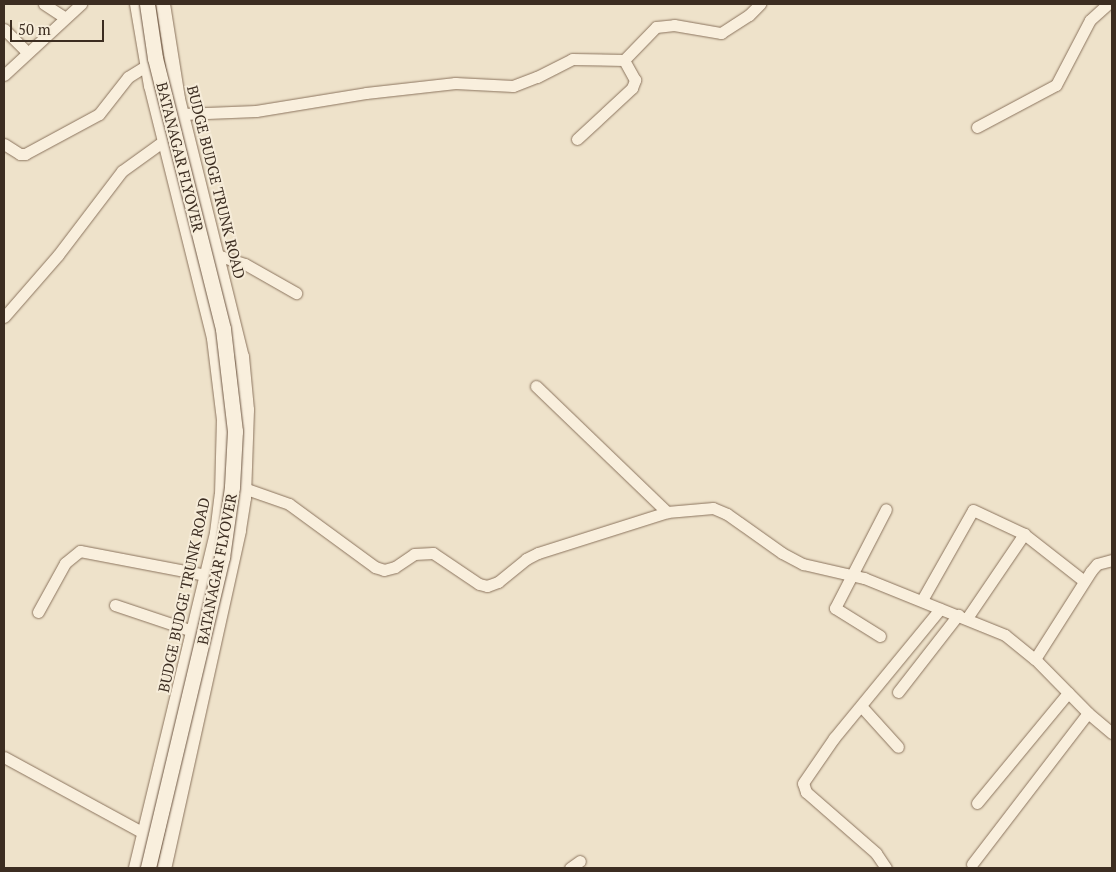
<!DOCTYPE html>
<style>
body{margin:0}
#map{position:relative;width:1116px;height:872px;overflow:hidden;background:#eee2ca;font-family:"PT Serif",serif}
div>[style]{position:absolute}
.roads{filter:drop-shadow(0 0 1px #8b745e) drop-shadow(0 0 1px #8b745e)}
.minor>*{height:11px;margin:-5.5px;padding:0 5.5px;transform-origin:5.5px;border-radius:5.5px;background:#f9efdd}
.tertiary>*{height:14px;margin:-7px;padding:0 7px;transform-origin:7px;border-radius:7px;background:#f9efdd}
.bridges{filter:drop-shadow(0 0 1px #6d5541) drop-shadow(0 0 1px #6d5541)}
.secondary-bridge>*{height:15px;margin:-7.5px;padding:0 7.5px;transform-origin:7.5px;border-radius:7.5px;background:#f9efdd}
span{translate:-50% -50%;white-space:nowrap;text-align:center;line-height:1.15;-webkit-text-stroke:4px #f6ecd9;paint-order:stroke}
.street-label{font-size:15px;color:#3c2d21}
.frame{position:absolute;inset:0;border:5px solid #3c2d21;pointer-events:none}
.scale{position:absolute;left:10px;top:20px;width:94px;height:22px;box-sizing:border-box;border:2px solid #3c2d21;border-top:0;padding-left:6px;font-size:15px;line-height:18px;white-space:nowrap;color:#3c2d21;-webkit-text-stroke:4px #f6ecd9;paint-order:stroke}
</style>
<div id="map">
<div class="roads">
<div class="minor">
<i style="left:44px;top:4px;width:24px;rotate:33deg"></i>
<i style="left:4px;top:29px;width:33px;rotate:45deg"></i>
<i style="left:4px;top:75px;width:105px;rotate:-42.7deg"></i>
<i style="left:182px;top:114px;width:74px;rotate:-2.3deg"></i>
<i style="left:256px;top:111px;width:111px;rotate:-9.3deg"></i>
<i style="left:366px;top:93px;width:90px;rotate:-6.4deg"></i>
<i style="left:455px;top:83px;width:58px;rotate:3deg"></i>
<i style="left:513px;top:86px;width:26px;rotate:-21deg"></i>
<i style="left:537px;top:77px;width:39px;rotate:-27deg"></i>
<i style="left:572px;top:59px;width:52px;rotate:1.1deg"></i>
<i style="left:977px;top:127px;width:89px;rotate:-28deg"></i>
<i style="left:1056px;top:85px;width:73px;rotate:-62.4deg"></i>
<i style="left:1090px;top:20px;width:24px;rotate:-42deg"></i>
<i style="left:577px;top:139px;width:75px;rotate:-42.8deg"></i>
<i style="left:632px;top:88px;width:9px;rotate:-69deg"></i>
<i style="left:635px;top:80px;width:23px;rotate:-119deg"></i>
<i style="left:624px;top:60px;width:46px;rotate:-45.9deg"></i>
<i style="left:656px;top:27px;width:18px;rotate:-6deg"></i>
<i style="left:674px;top:25px;width:48px;rotate:9.7deg"></i>
<i style="left:721px;top:33px;width:33px;rotate:-33deg"></i>
<i style="left:749px;top:15px;width:16px;rotate:-45deg"></i>
<i style="left:4px;top:144px;width:19px;rotate:32deg"></i>
<i style="left:20px;top:154px;width:5px"></i>
<i style="left:25px;top:154px;width:84px;rotate:-28.4deg"></i>
<i style="left:99px;top:114px;width:47px;rotate:-51.9deg"></i>
<i style="left:128px;top:77px;width:22px;rotate:-32deg"></i>
<i style="left:217px;top:255px;width:29px;rotate:18deg"></i>
<i style="left:245px;top:264px;width:59px;rotate:29.6deg"></i>
<i style="left:4px;top:317px;width:82px;rotate:-48.9deg"></i>
<i style="left:58px;top:255px;width:106px;rotate:-52.7deg"></i>
<i style="left:122px;top:171px;width:53px;rotate:-35.8deg"></i>
<i style="left:536px;top:386px;width:182px;rotate:43.9deg"></i>
<i style="left:238px;top:486px;width:54px;rotate:19.4deg"></i>
<i style="left:289px;top:504px;width:107px;rotate:36.2deg"></i>
<i style="left:375px;top:567px;width:9px;rotate:18deg"></i>
<i style="left:384px;top:570px;width:11px;rotate:-15deg"></i>
<i style="left:395px;top:567px;width:23px;rotate:-34deg"></i>
<i style="left:414px;top:554px;width:19px;rotate:-3deg"></i>
<i style="left:433px;top:553px;width:55px;rotate:34deg"></i>
<i style="left:479px;top:584px;width:8px;rotate:14deg"></i>
<i style="left:487px;top:586px;width:12px;rotate:-20deg"></i>
<i style="left:498px;top:582px;width:36px;rotate:-39deg"></i>
<i style="left:526px;top:559px;width:13px;rotate:-27deg"></i>
<i style="left:538px;top:553px;width:135px;rotate:-17.6deg"></i>
<i style="left:667px;top:512px;width:46px;rotate:-5deg"></i>
<i style="left:713px;top:508px;width:15px;rotate:23deg"></i>
<i style="left:727px;top:514px;width:67px;rotate:35.3deg"></i>
<i style="left:782px;top:553px;width:24px;rotate:28deg"></i>
<i style="left:803px;top:564px;width:63px;rotate:12.9deg"></i>
<i style="left:864px;top:578px;width:152px;rotate:22deg"></i>
<i style="left:1005px;top:635px;width:38px;rotate:39deg"></i>
<i style="left:1035px;top:659px;width:76px;rotate:45.5deg"></i>
<i style="left:1088px;top:713px;width:31px;rotate:40deg"></i>
<i style="left:922px;top:600px;width:103px;rotate:-60.5deg"></i>
<i style="left:973px;top:510px;width:56px;rotate:25.2deg"></i>
<i style="left:1024px;top:534px;width:76px;rotate:38.1deg"></i>
<i style="left:115px;top:605px;width:84px;rotate:18.6deg"></i>
<i style="left:38px;top:612px;width:56px;rotate:-61.1deg"></i>
<i style="left:65px;top:563px;width:19px;rotate:-39deg"></i>
<i style="left:80px;top:551px;width:128px;rotate:10.8deg"></i>
<i style="left:967px;top:618px;width:102px;rotate:-55.8deg"></i>
<i style="left:880px;top:636px;width:53px;rotate:-148.1deg"></i>
<i style="left:835px;top:608px;width:111px;rotate:-62.7deg"></i>
<i style="left:1035px;top:659px;width:104px;rotate:-57.5deg"></i>
<i style="left:1091px;top:571px;width:9px;rotate:-49deg"></i>
<i style="left:1097px;top:564px;width:16px;rotate:-15deg"></i>
<i style="left:898px;top:692px;width:98px;rotate:-52.1deg"></i>
<i style="left:861px;top:706px;width:55px;rotate:47.9deg"></i>
<i style="left:4px;top:757px;width:161px;rotate:28.6deg"></i>
<i style="left:977px;top:803px;width:143px;rotate:-50.4deg"></i>
<i style="left:972px;top:864px;width:190px;rotate:-52.5deg"></i>
<i style="left:570px;top:868px;width:12px;rotate:-35deg"></i>
<i style="left:886px;top:868px;width:18px;rotate:-124deg"></i>
<i style="left:876px;top:853px;width:93px;rotate:-138.9deg"></i>
<i style="left:806px;top:792px;width:9px;rotate:-108deg"></i>
<i style="left:803px;top:783px;width:55px;rotate:-55.4deg"></i>
<i style="left:834px;top:738px;width:167px;rotate:-50.6deg"></i>
</div>
<div class="tertiary">
<i style="left:163px;top:4px;width:96px;rotate:81deg"></i>
<i style="left:178px;top:99px;width:266px;rotate:76.1deg"></i>
<i style="left:242px;top:357px;width:53px;rotate:84.6deg"></i>
<i style="left:247px;top:410px;width:88px;rotate:92deg"></i>
<i style="left:244px;top:498px;width:33px;rotate:99deg"></i>
<i style="left:239px;top:531px;width:345px;rotate:102.5deg"></i>
<i style="left:136px;top:868px;width:345px;rotate:-76.4deg"></i>
<i style="left:217px;top:533px;width:38px;rotate:-83deg"></i>
<i style="left:222px;top:495px;width:75px;rotate:-88.5deg"></i>
<i style="left:224px;top:420px;width:83px;rotate:-97deg"></i>
<i style="left:214px;top:338px;width:260px;rotate:-104deg"></i>
<i style="left:151px;top:86px;width:83px;rotate:-99.7deg"></i>
</div>
</div>
<div class="bridges">
<div class="secondary-bridge">
<i style="left:147px;top:4px;width:55px;rotate:81.6deg"></i>
<i style="left:155px;top:58px;width:279px;rotate:75.9deg"></i>
<i style="left:223px;top:329px;width:103px;rotate:83.3deg"></i>
<i style="left:235px;top:431px;width:56px;rotate:93.1deg"></i>
<i style="left:232px;top:487px;width:71px;rotate:98.1deg"></i>
<i style="left:222px;top:557px;width:320px;rotate:103.4deg"></i>
</div>
</div>
<div class="street-label">
<span style="left:180px;top:157px;rotate:76deg">BATANAGAR FLYOVER</span>
<span style="left:216px;top:182px;rotate:76deg">BUDGE BUDGE TRUNK ROAD</span>
<span style="left:217px;top:569px;rotate:-79deg">BATANAGAR FLYOVER</span>
<span style="left:184px;top:595px;rotate:-78deg">BUDGE BUDGE TRUNK ROAD</span>
</div>
<div class="frame"></div>
<div class="scale">50 m</div>
</div>
